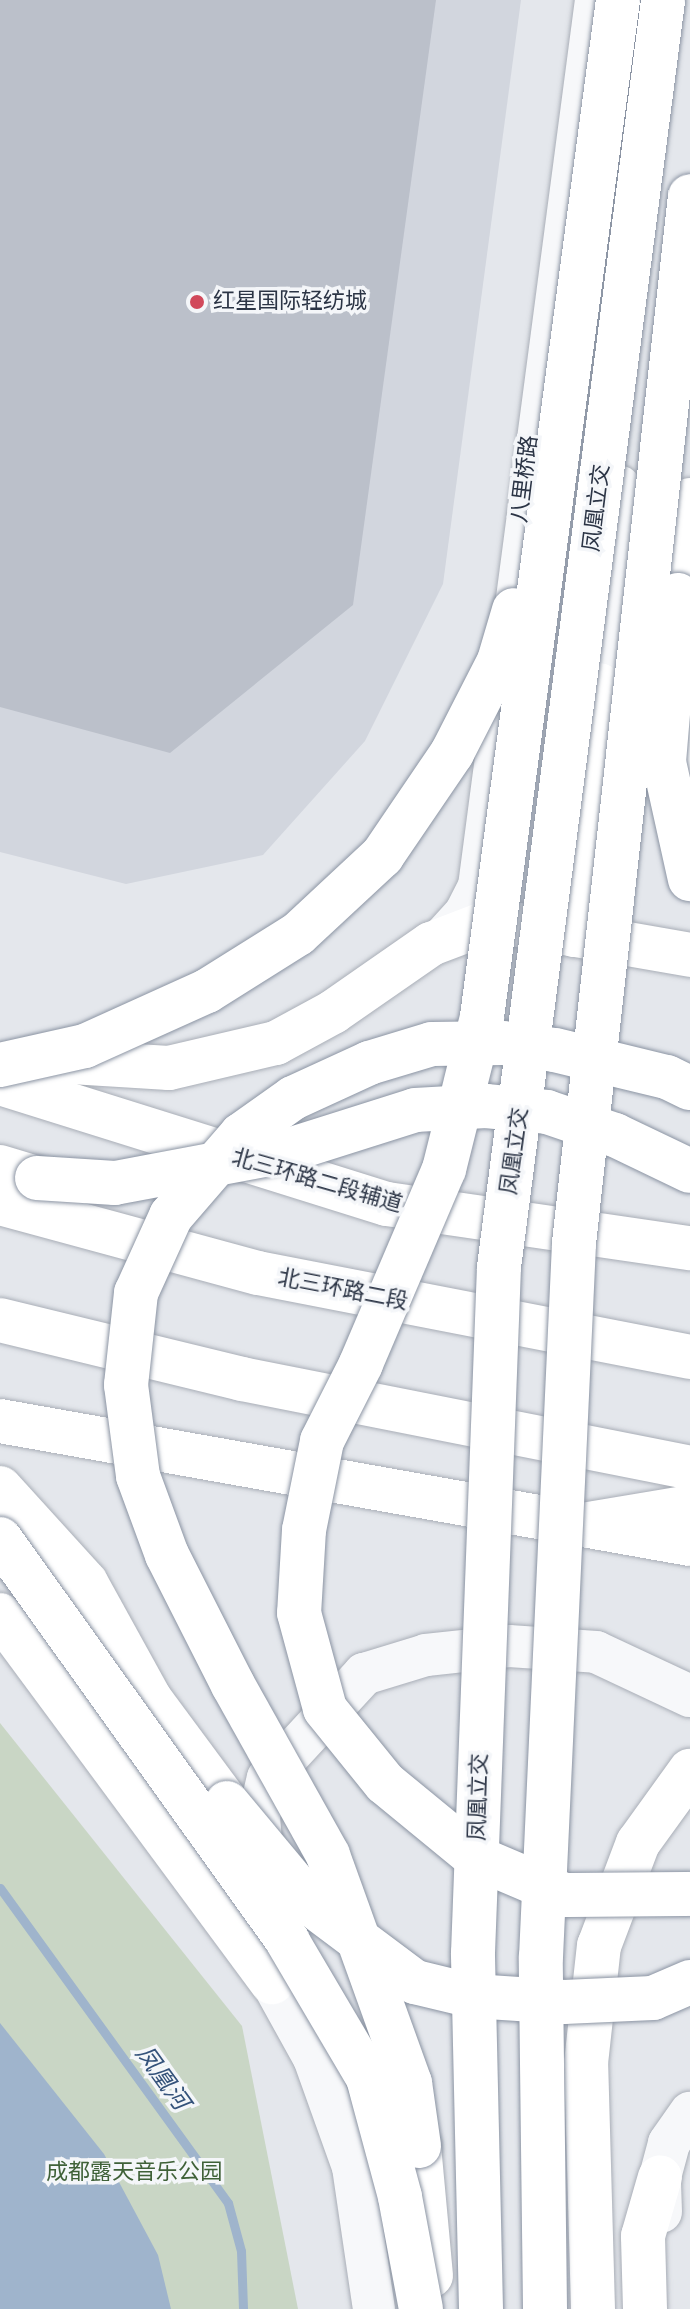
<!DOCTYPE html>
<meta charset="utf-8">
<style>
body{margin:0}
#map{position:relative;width:690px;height:2309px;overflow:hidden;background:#e4e7ec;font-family:"Varela Round","Noto Sans SC",sans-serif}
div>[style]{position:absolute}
.built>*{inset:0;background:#d2d6de}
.green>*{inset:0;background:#c9d6c5}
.water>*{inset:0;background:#9fb4cc}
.stream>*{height:9px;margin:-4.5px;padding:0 4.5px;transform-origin:4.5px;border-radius:4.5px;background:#9fb4cc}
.building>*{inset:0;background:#bbc0ca}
.roads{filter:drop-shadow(0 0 2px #a9aeb7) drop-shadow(0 0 2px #a9aeb7)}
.minor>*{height:34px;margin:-17px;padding:0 17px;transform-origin:17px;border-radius:17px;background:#f7f8fa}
.tertiary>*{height:42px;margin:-21px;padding:0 21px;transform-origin:21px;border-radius:21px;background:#f7f8fa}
.secondary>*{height:44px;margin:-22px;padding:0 22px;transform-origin:22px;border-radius:22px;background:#fff}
.trunk>*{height:44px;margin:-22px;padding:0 22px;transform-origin:22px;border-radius:22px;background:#fff}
.bridges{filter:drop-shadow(0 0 2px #8b94a3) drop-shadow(0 0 2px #8b94a3)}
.trunk-bridge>*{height:44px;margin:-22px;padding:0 22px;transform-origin:22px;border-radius:22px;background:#fff}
.dots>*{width:22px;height:22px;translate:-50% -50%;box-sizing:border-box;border:4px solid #f4f6f9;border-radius:50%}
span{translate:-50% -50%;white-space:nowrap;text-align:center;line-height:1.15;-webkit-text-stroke:7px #f4f6f9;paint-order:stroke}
.poi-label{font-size:22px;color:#2b3445}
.left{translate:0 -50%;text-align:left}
.street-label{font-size:22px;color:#2b3445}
.park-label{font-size:22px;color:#3f6138}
.water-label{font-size:24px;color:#34527a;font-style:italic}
</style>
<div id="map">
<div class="built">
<i style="clip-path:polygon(0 0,521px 0,443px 584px,365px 741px,263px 855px,126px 884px,0 852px)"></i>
</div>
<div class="green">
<i style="clip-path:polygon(0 1723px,242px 2026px,298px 2309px,0 2309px)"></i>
</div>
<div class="water">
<i style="clip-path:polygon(0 2023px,104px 2154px,158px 2255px,171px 2309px,0 2309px)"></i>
</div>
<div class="stream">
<i style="left:0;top:1888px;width:389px;rotate:54.1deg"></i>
<i style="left:228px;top:2203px;width:50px;rotate:74.8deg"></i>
<i style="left:241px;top:2251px;width:58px;rotate:88deg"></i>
</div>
<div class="building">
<i style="clip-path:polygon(0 0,436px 0,353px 605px,170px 753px,0 707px)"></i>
</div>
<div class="roads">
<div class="minor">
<i style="left:600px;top:685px;width:203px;rotate:-83.8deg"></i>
<i style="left:434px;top:942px;width:42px;rotate:-47.9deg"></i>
<i style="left:462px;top:911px;width:28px;rotate:-63deg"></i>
<i style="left:475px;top:886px;width:894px;rotate:-82.48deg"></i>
</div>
<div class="tertiary">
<i style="left:263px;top:1867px;width:51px;rotate:-94.5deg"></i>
<i style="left:259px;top:1816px;width:39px;rotate:-77deg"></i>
<i style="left:268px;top:1778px;width:142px;rotate:-47.3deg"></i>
<i style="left:364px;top:1674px;width:65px;rotate:-17deg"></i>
<i style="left:426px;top:1655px;width:83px;rotate:-6.2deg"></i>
<i style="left:509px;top:1646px;width:87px;rotate:3.9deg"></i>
<i style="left:596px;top:1652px;width:104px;rotate:25.1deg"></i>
<i style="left:269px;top:1945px;width:37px;rotate:85deg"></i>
<i style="left:272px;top:1982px;width:87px;rotate:61.1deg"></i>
<i style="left:314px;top:2058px;width:116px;rotate:70.3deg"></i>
<i style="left:353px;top:2167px;width:144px;rotate:81.6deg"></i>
<i style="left:661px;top:2212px;width:35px;rotate:-92deg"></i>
<i style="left:660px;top:2177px;width:35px;rotate:-75deg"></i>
<i style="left:669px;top:2143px;width:37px;rotate:-55deg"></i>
</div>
<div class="secondary">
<i style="left:574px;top:935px;width:251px;rotate:-84.1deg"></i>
<i style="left:39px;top:1060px;width:130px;rotate:3.5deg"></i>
<i style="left:169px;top:1068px;width:110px;rotate:-13.2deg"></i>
<i style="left:276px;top:1043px;width:65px;rotate:-28.5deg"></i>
<i style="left:333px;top:1012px;width:119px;rotate:-34.8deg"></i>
<i style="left:431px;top:944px;width:53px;rotate:-20.8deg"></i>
<i style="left:481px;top:925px;width:32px;rotate:-2deg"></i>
<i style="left:513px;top:924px;width:180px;rotate:9.9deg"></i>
<i style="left:0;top:1083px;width:405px;rotate:17.4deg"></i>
<i style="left:387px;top:1204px;width:306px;rotate:8.3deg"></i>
<i style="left:0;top:1421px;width:701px;rotate:10.11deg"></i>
<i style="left:0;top:1615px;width:457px;rotate:53.5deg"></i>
</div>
<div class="trunk">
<i style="left:690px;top:500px;width:96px;rotate:97.2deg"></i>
<i style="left:678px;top:595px;width:169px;rotate:85.9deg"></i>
<i style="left:0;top:1167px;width:39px;rotate:17deg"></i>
<i style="left:0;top:1203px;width:267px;rotate:15.2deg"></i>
<i style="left:258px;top:1273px;width:440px;rotate:11deg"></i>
<i style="left:0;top:1320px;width:249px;rotate:13.7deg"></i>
<i style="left:242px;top:1379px;width:457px;rotate:11.2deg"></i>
<i style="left:0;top:1488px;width:128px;rotate:47.8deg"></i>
<i style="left:86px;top:1583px;width:132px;rotate:61.1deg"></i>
<i style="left:150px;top:1699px;width:129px;rotate:53.5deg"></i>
<i style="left:582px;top:1525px;width:109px;rotate:-9.5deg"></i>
<i style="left:419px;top:2146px;width:130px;rotate:84.7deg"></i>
<i style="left:593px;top:2309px;width:246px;rotate:-91.6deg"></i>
<i style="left:586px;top:2063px;width:118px;rotate:-83.7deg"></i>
<i style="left:599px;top:1946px;width:110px;rotate:-69.3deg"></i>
<i style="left:638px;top:1843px;width:89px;rotate:-54.2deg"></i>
<i style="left:645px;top:2309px;width:73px;rotate:-91.6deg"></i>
<i style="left:643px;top:2236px;width:61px;rotate:-73.9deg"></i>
</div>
</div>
<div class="bridges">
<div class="trunk-bridge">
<i style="left:618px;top:0;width:1026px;rotate:97.62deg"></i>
<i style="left:482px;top:1017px;width:157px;rotate:104deg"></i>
<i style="left:444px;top:1169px;width:212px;rotate:113.1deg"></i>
<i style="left:361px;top:1364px;width:86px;rotate:116.9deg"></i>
<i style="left:322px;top:1441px;width:91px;rotate:101.4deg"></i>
<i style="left:304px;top:1530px;width:83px;rotate:93.4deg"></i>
<i style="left:299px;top:1613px;width:99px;rotate:74.8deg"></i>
<i style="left:325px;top:1709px;width:95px;rotate:51deg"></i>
<i style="left:385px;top:1783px;width:117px;rotate:39.4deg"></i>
<i style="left:475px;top:1857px;width:97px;rotate:23.1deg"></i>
<i style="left:564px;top:1895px;width:126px;rotate:-0.5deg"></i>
<i style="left:678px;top:595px;width:168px;rotate:94.8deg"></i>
<i style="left:664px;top:762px;width:120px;rotate:77.5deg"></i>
<i style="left:0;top:1065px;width:87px;rotate:-12.6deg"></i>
<i style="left:85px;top:1046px;width:134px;rotate:-24.3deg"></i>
<i style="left:207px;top:991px;width:107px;rotate:-32.1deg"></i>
<i style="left:298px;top:934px;width:115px;rotate:-42.9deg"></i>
<i style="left:382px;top:856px;width:125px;rotate:-55.8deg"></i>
<i style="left:452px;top:753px;width:103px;rotate:-62.9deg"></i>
<i style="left:499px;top:661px;width:53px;rotate:-73.6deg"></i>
<i style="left:37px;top:1178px;width:78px;rotate:3.7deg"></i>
<i style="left:115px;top:1183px;width:174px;rotate:-10.6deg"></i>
<i style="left:286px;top:1151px;width:135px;rotate:-17.6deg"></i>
<i style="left:415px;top:1110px;width:71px;rotate:-3.2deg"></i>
<i style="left:486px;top:1106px;width:61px;rotate:5.6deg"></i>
<i style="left:547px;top:1112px;width:72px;rotate:18.7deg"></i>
<i style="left:615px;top:1135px;width:83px;rotate:25.6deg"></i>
<i style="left:0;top:1539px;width:495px;rotate:54.4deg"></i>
<i style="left:288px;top:1942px;width:158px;rotate:59.5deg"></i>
<i style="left:368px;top:2078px;width:123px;rotate:74.9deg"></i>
<i style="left:400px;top:2197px;width:114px;rotate:79.4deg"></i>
<i style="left:227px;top:1803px;width:133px;rotate:50.2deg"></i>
<i style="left:312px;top:1905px;width:129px;rotate:36.8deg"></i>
<i style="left:415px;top:1982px;width:60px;rotate:13.6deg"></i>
<i style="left:473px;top:1996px;width:91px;rotate:3.8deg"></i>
<i style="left:564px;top:2002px;width:89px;rotate:-2.6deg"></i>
<i style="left:653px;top:1998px;width:40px;rotate:-23.4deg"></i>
<i style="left:419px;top:2146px;width:64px;rotate:-98.1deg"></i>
<i style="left:410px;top:2083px;width:242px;rotate:-109.8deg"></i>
<i style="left:328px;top:1855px;width:195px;rotate:-119.2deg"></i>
<i style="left:233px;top:1685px;width:146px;rotate:-116.9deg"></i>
<i style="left:167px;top:1555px;width:84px;rotate:-110.2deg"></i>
<i style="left:138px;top:1476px;width:92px;rotate:-97.5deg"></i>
<i style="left:126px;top:1385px;width:93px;rotate:-83.8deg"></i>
<i style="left:136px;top:1293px;width:85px;rotate:-65.6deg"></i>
<i style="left:171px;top:1216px;width:107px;rotate:-49.2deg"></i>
<i style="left:241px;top:1135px;width:64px;rotate:-35.4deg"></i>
<i style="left:293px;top:1098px;width:84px;rotate:-24.7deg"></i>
<i style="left:369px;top:1063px;width:66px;rotate:-16.8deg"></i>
<i style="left:432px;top:1044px;width:71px;rotate:-0.8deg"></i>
<i style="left:503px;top:1043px;width:52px;rotate:7.7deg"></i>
<i style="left:555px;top:1050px;width:115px;rotate:13.6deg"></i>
<i style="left:667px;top:1077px;width:25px;rotate:26deg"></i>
<i style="left:481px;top:2309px;width:356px;rotate:-91.3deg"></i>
<i style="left:473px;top:1953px;width:686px;rotate:-87.83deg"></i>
<i style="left:499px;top:1267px;width:1278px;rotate:-82.62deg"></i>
<i style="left:545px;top:2309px;width:352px;rotate:-90.7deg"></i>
<i style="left:541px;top:1957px;width:715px;rotate:-87.35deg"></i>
<i style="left:574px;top:1243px;width:1053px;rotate:-83.68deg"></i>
</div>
</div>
<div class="dots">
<i style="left:197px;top:302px;background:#d1495b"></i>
</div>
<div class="poi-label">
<span class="left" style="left:213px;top:302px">红星国际轻纺城</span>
</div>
<div class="street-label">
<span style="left:525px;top:479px;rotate:-83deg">八里桥路</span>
<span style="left:597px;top:508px;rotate:-83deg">凤凰立交</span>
<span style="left:515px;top:1151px;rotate:-82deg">凤凰立交</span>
<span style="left:317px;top:1181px;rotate:16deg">北三环路二段辅道</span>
<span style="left:343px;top:1290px;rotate:11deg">北三环路二段</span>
<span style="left:479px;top:1797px;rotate:-88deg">凤凰立交</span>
</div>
<div class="park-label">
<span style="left:134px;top:2173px">成都露天音乐公园</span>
</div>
<div class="water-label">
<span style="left:162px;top:2078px;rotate:54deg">凤凰河</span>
</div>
</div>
